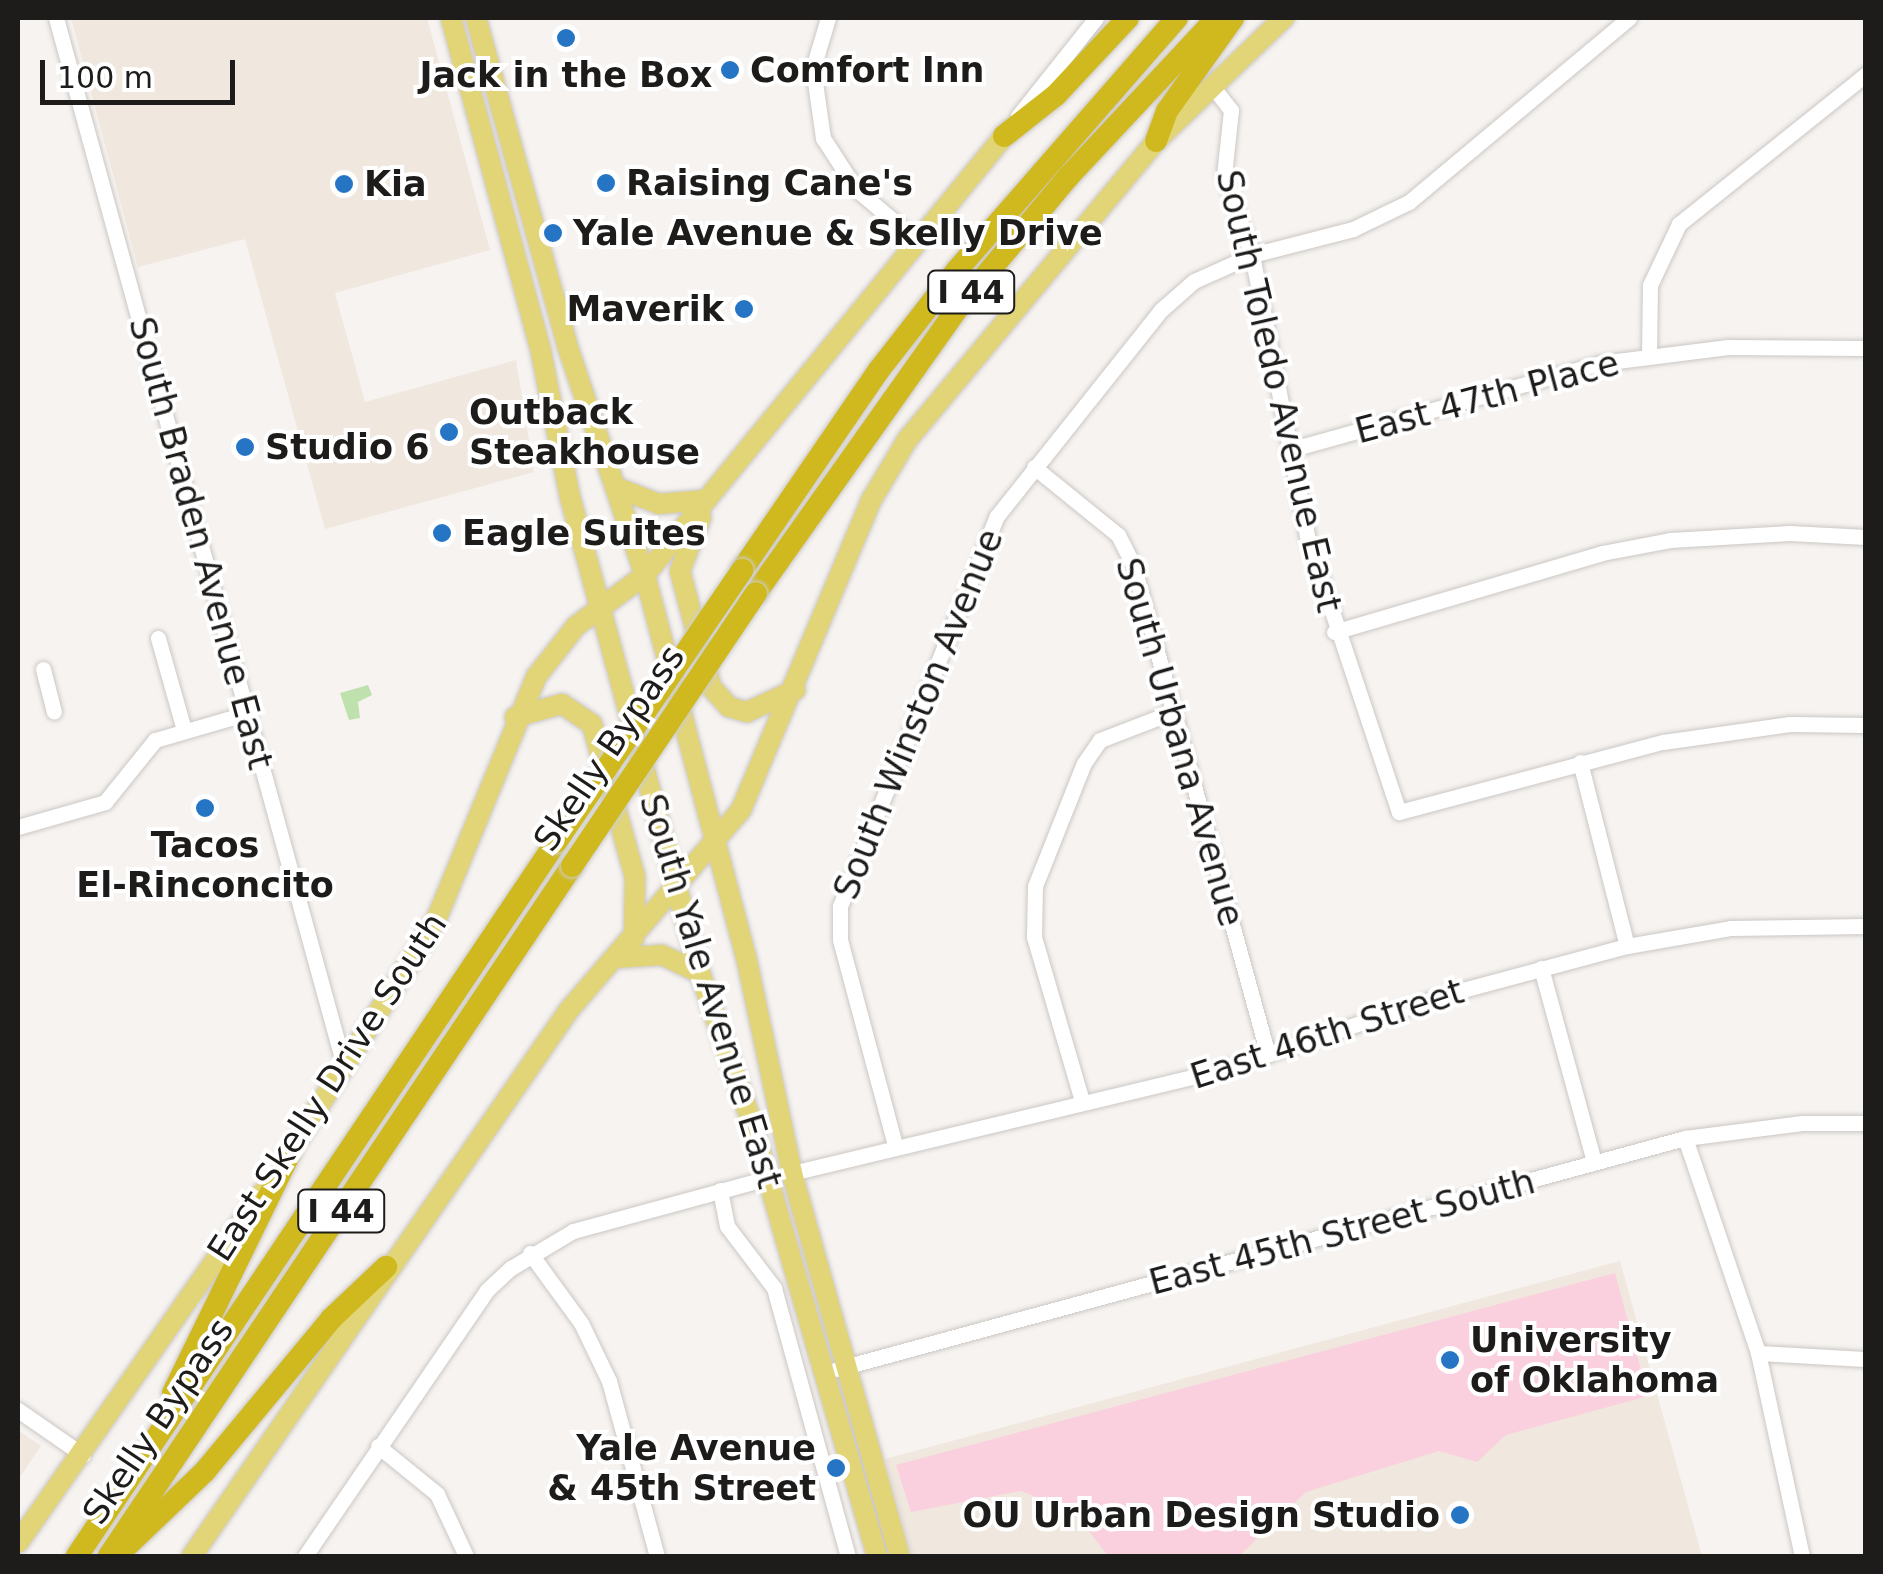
<!DOCTYPE html>
<style>
body{margin:0}
#map{position:relative;width:1883px;height:1574px;overflow:hidden;background:#f6f3f0;font-family:"DejaVu Sans",sans-serif}
div>[style]{position:absolute}
.built>*{inset:0;background:#f0e7de}
.green>*{inset:0;background:#fbd0de}
.water>*{inset:0;background:#bfe1ae}
.roads{filter:drop-shadow(0 0 2px #cbc7c4) drop-shadow(0 0 2px #cbc7c4)}
.minor>*{height:15px;margin:-7.5px;padding:0 7.5px;transform-origin:7.5px;border-radius:7.5px;background:#fff}
.major>*{height:20px;margin:-10px;padding:0 10px;transform-origin:10px;border-radius:10px;background:#e2d578}
.highway>*{height:22px;margin:-11px;padding:0 11px;transform-origin:11px;border-radius:11px;background:#cfb91e}
.bridges{filter:drop-shadow(0 0 2px #cdcdcd) drop-shadow(0 0 2px #cdcdcd)}
.highway-bridge>*{height:22px;margin:-11px;padding:0 11px;transform-origin:11px;border-radius:11px;background:#cfb91e}
.dots>*{width:28px;height:28px;translate:-50% -50%;box-sizing:border-box;border:5px solid #fff;border-radius:50%}
span{translate:-50% -50%;white-space:nowrap;text-align:center;line-height:1.15;-webkit-text-stroke:8px #fff;paint-order:stroke}
.shield-label span{padding:2px 8px;background:#fff;border:2px solid;border-radius:8px;-webkit-text-stroke-width:0}
.shield-label{font-size:32px;color:#1d1c1b;font-weight:700}
.poi-label{font-size:35px;color:#1d1c1b;font-weight:700}
.left{translate:0 -50%;text-align:left}
.right{translate:-100% -50%;text-align:right}
.street-label{font-size:35px;color:#1d1c1b}
.frame{position:absolute;inset:0;border:20px solid #1d1c1b;pointer-events:none}
.scale{position:absolute;left:40px;top:60px;width:195px;height:45px;box-sizing:border-box;border:5px solid #1d1c1b;border-top:0;padding-left:12px;font-size:30px;line-height:35px;white-space:nowrap;color:#1d1c1b;-webkit-text-stroke:8px #fff;paint-order:stroke}
</style>
<div id="map">
<div class="built">
<i style="clip-path:polygon(71px 18px,427px 18px,490px 250px,335px 293px,365px 402px,516px 360px,534px 472px,325px 529px,245px 239px,138px 267px)"></i>
<i style="clip-path:polygon(1620px 1261px,1702px 1556px,912px 1556px,885px 1459px)"></i>
<i style="clip-path:polygon(18px 1430px,41px 1446px,18px 1480px)"></i>
</div>
<div class="green">
<i style="clip-path:polygon(1615px 1273px,1648px 1396px,1506px 1435px,1477px 1462px,1439px 1451px,1306px 1492px,1239px 1556px,1108px 1556px,1074px 1512px,1021px 1491px,911px 1512px,896px 1465px)"></i>
</div>
<div class="water">
<i style="clip-path:polygon(368px 685px,372px 695px,358px 702px,360px 718px,349px 720px,340px 693px)"></i>
</div>
<div class="roads">
<div class="minor">
<i style="left:56px;top:18px;width:1090px;rotate:74.63deg"></i>
<i style="left:828px;top:18px;width:52px;rotate:106.7deg"></i>
<i style="left:813px;top:68px;width:71px;rotate:81.9deg"></i>
<i style="left:823px;top:138px;width:61px;rotate:57.1deg"></i>
<i style="left:856px;top:189px;width:80px;rotate:40.4deg"></i>
<i style="left:1212px;top:86px;width:31px;rotate:52deg"></i>
<i style="left:1231px;top:110px;width:65px;rotate:96.1deg"></i>
<i style="left:1224px;top:175px;width:85px;rotate:70.7deg"></i>
<i style="left:1252px;top:255px;width:286px;rotate:78.9deg"></i>
<i style="left:1307px;top:536px;width:291px;rotate:71.6deg"></i>
<i style="left:1399px;top:812px;width:273px;rotate:-14.9deg"></i>
<i style="left:1663px;top:742px;width:128px;rotate:-8.1deg"></i>
<i style="left:1790px;top:724px;width:76px;rotate:0.8deg"></i>
<i style="left:1018px;top:116px;width:125px;rotate:-51.5deg"></i>
<i style="left:1649px;top:355px;width:70px;rotate:-89.2deg"></i>
<i style="left:1650px;top:285px;width:68px;rotate:-64.6deg"></i>
<i style="left:1679px;top:224px;width:240px;rotate:-38.7deg"></i>
<i style="left:1289px;top:450px;width:324px;rotate:-15.6deg"></i>
<i style="left:1601px;top:363px;width:128px;rotate:-7.2deg"></i>
<i style="left:1728px;top:347px;width:138px;rotate:0.4deg"></i>
<i style="left:1034px;top:467px;width:108px;rotate:39deg"></i>
<i style="left:1118px;top:535px;width:33px;rotate:63deg"></i>
<i style="left:1133px;top:564px;width:509px;rotate:74.63deg"></i>
<i style="left:1334px;top:632px;width:279px;rotate:-16.4deg"></i>
<i style="left:1602px;top:553px;width:69px;rotate:-10.8deg"></i>
<i style="left:1670px;top:540px;width:120px;rotate:-3.3deg"></i>
<i style="left:1790px;top:533px;width:76px;rotate:3deg"></i>
<i style="left:158px;top:638px;width:96px;rotate:74.2deg"></i>
<i style="left:43px;top:669px;width:44px;rotate:75.7deg"></i>
<i style="left:1580px;top:762px;width:190px;rotate:75.7deg"></i>
<i style="left:18px;top:827px;width:91px;rotate:-16deg"></i>
<i style="left:105px;top:802px;width:80px;rotate:-51.1deg"></i>
<i style="left:155px;top:740px;width:97px;rotate:-16.2deg"></i>
<i style="left:1541px;top:968px;width:201px;rotate:74.7deg"></i>
<i style="left:1082px;top:1101px;width:171px;rotate:-106.3deg"></i>
<i style="left:1034px;top:937px;width:51px;rotate:-88.9deg"></i>
<i style="left:1035px;top:886px;width:132px;rotate:-68.3deg"></i>
<i style="left:1084px;top:763px;width:28px;rotate:-55deg"></i>
<i style="left:1100px;top:740px;width:78px;rotate:-21deg"></i>
<i style="left:1685px;top:1138px;width:227px;rotate:71.2deg"></i>
<i style="left:1758px;top:1353px;width:208px;rotate:77.8deg"></i>
<i style="left:895px;top:1145px;width:212px;rotate:-105deg"></i>
<i style="left:840px;top:940px;width:34px;rotate:-90deg"></i>
<i style="left:840px;top:906px;width:420px;rotate:-68.1deg"></i>
<i style="left:997px;top:516px;width:263px;rotate:-51.5deg"></i>
<i style="left:1161px;top:310px;width:44px;rotate:-41.3deg"></i>
<i style="left:1194px;top:281px;width:64px;rotate:-24.1deg"></i>
<i style="left:1252px;top:255px;width:104px;rotate:-14.4deg"></i>
<i style="left:1353px;top:229px;width:62px;rotate:-25.7deg"></i>
<i style="left:1409px;top:202px;width:287px;rotate:-39.9deg"></i>
<i style="left:792px;top:1173px;width:436px;rotate:-13.5deg"></i>
<i style="left:1216px;top:1071px;width:240px;rotate:-18.4deg"></i>
<i style="left:1444px;top:995px;width:189px;rotate:-15deg"></i>
<i style="left:1627px;top:946px;width:106px;rotate:-9.8deg"></i>
<i style="left:1731px;top:928px;width:135px;rotate:-0.8deg"></i>
<i style="left:720px;top:1190px;width:37px;rotate:79deg"></i>
<i style="left:727px;top:1226px;width:78px;rotate:52.8deg"></i>
<i style="left:774px;top:1288px;width:278px;rotate:74.6deg"></i>
<i style="left:530px;top:1253px;width:87px;rotate:53.9deg"></i>
<i style="left:581px;top:1323px;width:64px;rotate:64.2deg"></i>
<i style="left:609px;top:1381px;width:181px;rotate:74.7deg"></i>
<i style="left:1758px;top:1353px;width:108px;rotate:3.2deg"></i>
<i style="left:837px;top:1369px;width:879px;rotate:-15.24deg"></i>
<i style="left:1685px;top:1138px;width:118px;rotate:-7.3deg"></i>
<i style="left:1802px;top:1123px;width:64px"></i>
<i style="left:18px;top:1410px;width:79px;rotate:34.7deg"></i>
<i style="left:378px;top:1446px;width:76px;rotate:39.1deg"></i>
<i style="left:437px;top:1494px;width:68px;rotate:64.9deg"></i>
<i style="left:305px;top:1556px;width:322px;rotate:-55.6deg"></i>
<i style="left:487px;top:1290px;width:33px;rotate:-43deg"></i>
<i style="left:511px;top:1268px;width:72px;rotate:-30.8deg"></i>
<i style="left:573px;top:1231px;width:202px;rotate:-15.2deg"></i>
</div>
<div class="major">
<i style="left:451px;top:18px;width:346px;rotate:74.9deg"></i>
<i style="left:541px;top:352px;width:148px;rotate:78.7deg"></i>
<i style="left:570px;top:497px;width:493px;rotate:74.7deg"></i>
<i style="left:700px;top:973px;width:159px;rotate:70.9deg"></i>
<i style="left:752px;top:1123px;width:451px;rotate:73.9deg"></i>
<i style="left:476px;top:18px;width:339px;rotate:74.4deg"></i>
<i style="left:567px;top:345px;width:243px;rotate:71.3deg"></i>
<i style="left:645px;top:575px;width:399px;rotate:75.2deg"></i>
<i style="left:747px;top:961px;width:217px;rotate:78deg"></i>
<i style="left:792px;top:1173px;width:398px;rotate:74.3deg"></i>
<i style="left:618px;top:488px;width:44px;rotate:21.3deg"></i>
<i style="left:659px;top:504px;width:46px;rotate:-5deg"></i>
<i style="left:701px;top:517px;width:58px;rotate:111.3deg"></i>
<i style="left:680px;top:571px;width:120px;rotate:75deg"></i>
<i style="left:711px;top:687px;width:27px;rotate:48deg"></i>
<i style="left:729px;top:707px;width:19px;rotate:16deg"></i>
<i style="left:747px;top:712px;width:53px;rotate:-24.6deg"></i>
<i style="left:515px;top:717px;width:49px;rotate:-15.5deg"></i>
<i style="left:562px;top:704px;width:36px;rotate:34deg"></i>
<i style="left:592px;top:724px;width:159px;rotate:74.3deg"></i>
<i style="left:635px;top:877px;width:61px;rotate:90.9deg"></i>
<i style="left:615px;top:958px;width:47px;rotate:-3.7deg"></i>
<i style="left:662px;top:955px;width:42px;rotate:25.3deg"></i>
<i style="left:285px;top:1160px;width:284px;rotate:-57.8deg"></i>
<i style="left:436px;top:920px;width:263px;rotate:-67.6deg"></i>
<i style="left:536px;top:677px;width:65px;rotate:-51.9deg"></i>
<i style="left:576px;top:626px;width:86px;rotate:-36.5deg"></i>
<i style="left:645px;top:575px;width:567px;rotate:-50.72deg"></i>
<i style="left:18px;top:1543px;width:428px;rotate:-55.1deg"></i>
<i style="left:192px;top:1556px;width:664px;rotate:-55.38deg"></i>
<i style="left:569px;top:1010px;width:264px;rotate:-49.3deg"></i>
<i style="left:741px;top:810px;width:337px;rotate:-67.2deg"></i>
<i style="left:872px;top:499px;width:69px;rotate:-59.3deg"></i>
<i style="left:907px;top:440px;width:389px;rotate:-50.2deg"></i>
<i style="left:1156px;top:141px;width:178px;rotate:-43.9deg"></i>
</div>
<div class="highway">
<i style="left:1004px;top:136px;width:66px;rotate:-38.3deg"></i>
<i style="left:1056px;top:95px;width:105px;rotate:-46.9deg"></i>
<i style="left:1156px;top:141px;width:32px;rotate:-70deg"></i>
<i style="left:1167px;top:111px;width:114px;rotate:-54.6deg"></i>
<i style="left:742px;top:570px;width:242px;rotate:-55.6deg"></i>
<i style="left:879px;top:370px;width:128px;rotate:-52deg"></i>
<i style="left:958px;top:269px;width:333px;rotate:-48.9deg"></i>
<i style="left:756px;top:593px;width:343px;rotate:-54.7deg"></i>
<i style="left:954px;top:313px;width:179px;rotate:-50deg"></i>
<i style="left:1069px;top:176px;width:216px;rotate:-46.9deg"></i>
<i style="left:173px;top:1393px;width:271px;rotate:-64deg"></i>
<i style="left:129px;top:1544px;width:105px;rotate:-43.8deg"></i>
<i style="left:205px;top:1471px;width:197px;rotate:-50.3deg"></i>
<i style="left:331px;top:1319px;width:76px;rotate:-43.4deg"></i>
<i style="left:77px;top:1556px;width:860px;rotate:-56.14deg"></i>
<i style="left:109px;top:1556px;width:831px;rotate:-56.14deg"></i>
</div>
</div>
<div class="bridges">
<div class="highway-bridge">
<i style="left:556px;top:842px;width:330px;rotate:-55.6deg"></i>
<i style="left:572px;top:866px;width:329px;rotate:-56deg"></i>
</div>
</div>
<div class="dots">
<i style="left:566px;top:38px;background:#2575c4"></i>
<i style="left:730px;top:70px;background:#2575c4"></i>
<i style="left:606px;top:183px;background:#2575c4"></i>
<i style="left:344px;top:184px;background:#2575c4"></i>
<i style="left:553px;top:233px;background:#2575c4"></i>
<i style="left:744px;top:309px;background:#2575c4"></i>
<i style="left:449px;top:432px;background:#2575c4"></i>
<i style="left:245px;top:447px;background:#2575c4"></i>
<i style="left:442px;top:533px;background:#2575c4"></i>
<i style="left:205px;top:808px;background:#2575c4"></i>
<i style="left:1450px;top:1360px;background:#2575c4"></i>
<i style="left:836px;top:1468px;background:#2575c4"></i>
<i style="left:1460px;top:1515px;background:#2575c4"></i>
</div>
<div class="shield-label">
<span style="left:971px;top:292px">I 44</span>
<span style="left:341px;top:1211px">I 44</span>
</div>
<div class="poi-label">
<span class="left" style="left:750px;top:70px">Comfort Inn</span>
<span style="left:566px;top:75px">Jack in the Box</span>
<span class="left" style="left:626px;top:183px">Raising Cane's</span>
<span class="left" style="left:364px;top:184px">Kia</span>
<span class="left" style="left:573px;top:233px">Yale Avenue &amp; Skelly Drive</span>
<span class="right" style="left:724px;top:309px">Maverik</span>
<span class="left" style="left:469px;top:432px">Outback<br>Steakhouse</span>
<span class="left" style="left:265px;top:447px">Studio 6</span>
<span class="left" style="left:462px;top:533px">Eagle Suites</span>
<span style="left:205px;top:865px">Tacos<br>El-Rinconcito</span>
<span class="left" style="left:1470px;top:1360px">University<br>of Oklahoma</span>
<span class="right" style="left:816px;top:1468px">Yale Avenue<br>&amp; 45th Street</span>
<span class="right" style="left:1440px;top:1515px">OU Urban Design Studio</span>
</div>
<div class="street-label">
<span style="left:1279px;top:391px;rotate:77deg">South Toledo Avenue East</span>
<span style="left:1487px;top:397px;rotate:-15deg">East 47th Place</span>
<span style="left:201px;top:543px;rotate:75deg">South Braden Avenue East</span>
<span style="left:918px;top:714px;rotate:-68deg">South Winston Avenue</span>
<span style="left:1180px;top:742px;rotate:74deg">South Urbana Avenue</span>
<span style="left:609px;top:748px;rotate:-56deg">Skelly Bypass</span>
<span style="left:711px;top:991px;rotate:73deg">South Yale Avenue East</span>
<span style="left:1327px;top:1034px;rotate:-18deg">East 46th Street</span>
<span style="left:327px;top:1087px;rotate:-57deg">East Skelly Drive South</span>
<span style="left:1342px;top:1232px;rotate:-15deg">East 45th Street South</span>
<span style="left:158px;top:1421px;rotate:-56deg">Skelly Bypass</span>
</div>
<div class="frame"></div>
<div class="scale">100 m</div>
</div>
